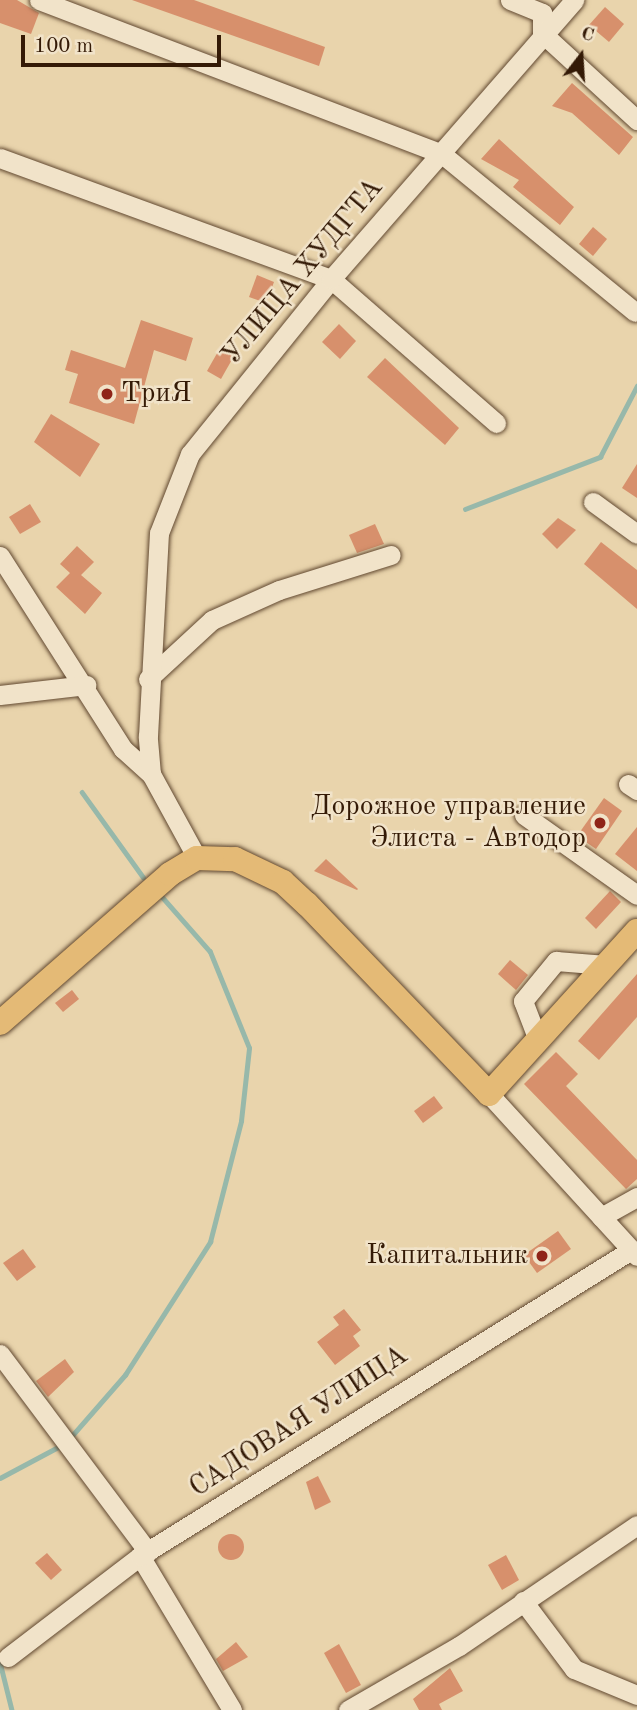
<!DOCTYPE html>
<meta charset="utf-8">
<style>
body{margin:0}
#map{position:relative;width:637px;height:1710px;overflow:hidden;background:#e9d4ac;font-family:"Old Standard TT",serif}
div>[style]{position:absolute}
.stream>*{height:4.5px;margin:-2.25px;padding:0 2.25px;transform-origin:2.25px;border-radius:2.25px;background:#97b8aa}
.building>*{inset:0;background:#d7906c}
.round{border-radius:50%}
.roads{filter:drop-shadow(0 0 2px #614830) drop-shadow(0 0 2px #614830)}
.minor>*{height:19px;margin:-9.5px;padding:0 9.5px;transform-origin:9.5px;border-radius:9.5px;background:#f1e3c9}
.major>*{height:24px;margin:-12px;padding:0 12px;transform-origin:12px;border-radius:12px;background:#e4ba76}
.dots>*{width:19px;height:19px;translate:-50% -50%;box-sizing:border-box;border:4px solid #f1e3c9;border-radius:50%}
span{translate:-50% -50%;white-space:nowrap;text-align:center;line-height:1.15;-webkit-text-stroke:5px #f1e3c9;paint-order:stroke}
.street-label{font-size:28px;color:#341a06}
.poi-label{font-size:28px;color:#341a06}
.left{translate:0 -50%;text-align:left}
.right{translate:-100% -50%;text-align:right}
.north{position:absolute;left:546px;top:21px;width:70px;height:70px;-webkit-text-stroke:5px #f1e3c9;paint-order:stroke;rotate:17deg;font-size:19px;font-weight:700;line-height:28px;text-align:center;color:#341a06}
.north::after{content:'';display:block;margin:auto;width:24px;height:32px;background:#341a06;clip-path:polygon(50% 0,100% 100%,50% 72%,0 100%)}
.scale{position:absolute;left:21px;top:35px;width:200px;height:32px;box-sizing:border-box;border:4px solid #341a06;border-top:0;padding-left:9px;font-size:21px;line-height:24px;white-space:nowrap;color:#341a06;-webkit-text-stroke:5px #f1e3c9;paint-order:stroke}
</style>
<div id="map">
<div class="stream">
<i style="left:465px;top:509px;width:145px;rotate:-21.1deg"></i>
<i style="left:600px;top:457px;width:80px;rotate:-62.5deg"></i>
<i style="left:82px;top:792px;width:105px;rotate:54.3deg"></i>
<i style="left:70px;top:1438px;width:84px;rotate:-48.9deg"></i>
<i style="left:125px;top:1375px;width:158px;rotate:-57.4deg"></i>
<i style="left:210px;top:1242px;width:125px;rotate:-75.6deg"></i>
<i style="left:241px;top:1121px;width:73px;rotate:-83.7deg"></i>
<i style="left:249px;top:1048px;width:104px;rotate:-112.1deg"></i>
<i style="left:210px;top:952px;width:77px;rotate:-131.3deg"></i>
<i style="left:0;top:1478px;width:68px;rotate:-28.1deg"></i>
<i style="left:0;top:1662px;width:49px;rotate:76deg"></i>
</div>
<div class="building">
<i style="clip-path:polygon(0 0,17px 0,39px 13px,31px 34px,0 23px)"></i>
<i style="clip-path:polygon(132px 0,194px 0,325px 47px,319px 66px)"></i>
<i style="clip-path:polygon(605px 7px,624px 24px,609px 42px,589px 25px)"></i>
<i style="clip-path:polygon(572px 83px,633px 137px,619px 155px,572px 113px,552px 106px)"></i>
<i style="clip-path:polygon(499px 139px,574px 207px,560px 225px,513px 187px,519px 180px,481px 159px)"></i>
<i style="clip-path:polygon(593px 227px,607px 239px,593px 256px,579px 244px)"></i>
<i style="clip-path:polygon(257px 275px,274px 282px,266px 303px,249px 297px)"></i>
<i style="clip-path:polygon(141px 320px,193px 338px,186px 361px,154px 350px,134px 424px,69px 403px,78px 374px,65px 370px,71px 350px,125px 368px)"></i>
<i style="clip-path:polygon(339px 324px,356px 341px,340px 359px,322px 342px)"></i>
<i style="clip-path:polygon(220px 348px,234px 356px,221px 379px,207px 371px)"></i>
<i style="clip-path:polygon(385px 358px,459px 428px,445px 445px,367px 377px)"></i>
<i style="clip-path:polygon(51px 414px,100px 444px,80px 477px,34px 442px)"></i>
<i style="clip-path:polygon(637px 464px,637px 498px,622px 488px)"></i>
<i style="clip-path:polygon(30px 504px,41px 522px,20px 534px,9px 517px)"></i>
<i style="clip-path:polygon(558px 518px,576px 530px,557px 549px,542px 534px)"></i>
<i style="clip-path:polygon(375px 524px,384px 544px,357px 553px,349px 535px)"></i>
<i style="clip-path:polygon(601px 542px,637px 570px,637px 609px,584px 564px)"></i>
<i style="clip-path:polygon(77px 546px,94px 562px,81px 575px,102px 593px,85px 614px,56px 587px,70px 573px,60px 564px)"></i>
<i style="clip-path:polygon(604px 798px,622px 811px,596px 849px,577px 836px)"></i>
<i style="clip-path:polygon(637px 827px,637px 871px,615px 854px)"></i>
<i style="clip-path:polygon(326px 859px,358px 889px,357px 890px,314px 871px)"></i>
<i style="clip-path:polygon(610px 891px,621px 902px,596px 929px,585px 918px)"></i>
<i style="clip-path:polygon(510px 960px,528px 975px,516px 990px,498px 974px)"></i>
<i style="clip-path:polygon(637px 974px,637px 1017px,599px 1060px,578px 1041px)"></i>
<i style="clip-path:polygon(72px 990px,79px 999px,63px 1012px,55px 1003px)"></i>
<i style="clip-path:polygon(556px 1052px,578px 1074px,566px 1086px,637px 1160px,637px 1179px,626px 1189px,524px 1084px)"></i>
<i style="clip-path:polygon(434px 1096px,443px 1108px,423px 1123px,414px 1111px)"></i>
<i style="clip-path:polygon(558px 1231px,571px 1249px,537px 1273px,524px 1255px)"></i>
<i style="clip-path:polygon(23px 1249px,36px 1267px,17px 1281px,3px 1263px)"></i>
<i style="clip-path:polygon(344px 1309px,361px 1330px,353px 1336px,360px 1346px,335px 1365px,317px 1342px,339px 1325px,333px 1317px)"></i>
<i style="clip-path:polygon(65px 1359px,74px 1372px,48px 1397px,36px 1381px)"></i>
<i style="clip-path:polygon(318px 1476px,331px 1502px,315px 1510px,306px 1482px)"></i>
<i class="round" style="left:218px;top:1534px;width:26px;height:26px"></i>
<i style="clip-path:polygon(47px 1553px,62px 1570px,51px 1580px,35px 1563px)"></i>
<i style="clip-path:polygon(506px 1555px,519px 1580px,502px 1590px,488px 1565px)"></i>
<i style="clip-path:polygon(236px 1642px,248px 1657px,223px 1671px,216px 1659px)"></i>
<i style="clip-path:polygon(339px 1644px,361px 1685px,346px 1693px,324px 1653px)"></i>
<i style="clip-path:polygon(450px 1668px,463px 1691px,439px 1704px,442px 1710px,419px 1710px,413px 1699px)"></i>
</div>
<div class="roads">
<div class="minor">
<i style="left:39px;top:0;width:431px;rotate:20.9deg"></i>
<i style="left:442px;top:154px;width:249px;rotate:39.3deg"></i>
<i style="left:510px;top:0;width:35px;rotate:22deg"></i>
<i style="left:542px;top:13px;width:20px;rotate:90deg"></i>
<i style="left:542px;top:33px;width:129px;rotate:42.5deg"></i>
<i style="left:0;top:158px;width:352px;rotate:20.1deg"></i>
<i style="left:331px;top:279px;width:219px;rotate:41.1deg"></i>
<i style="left:593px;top:502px;width:54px;rotate:36deg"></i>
<i style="left:0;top:556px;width:229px;rotate:57.5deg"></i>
<i style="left:123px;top:749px;width:38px;rotate:42deg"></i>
<i style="left:148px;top:679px;width:87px;rotate:-42.7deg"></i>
<i style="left:212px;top:620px;width:73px;rotate:-24.1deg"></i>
<i style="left:279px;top:590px;width:117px;rotate:-17.4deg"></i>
<i style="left:0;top:695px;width:87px;rotate:-6.6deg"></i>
<i style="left:628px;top:784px;width:11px;rotate:34deg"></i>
<i style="left:524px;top:815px;width:138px;rotate:35.3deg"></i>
<i style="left:197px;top:858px;width:96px;rotate:-118.7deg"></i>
<i style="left:151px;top:774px;width:38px;rotate:-95deg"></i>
<i style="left:148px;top:736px;width:203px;rotate:-86.9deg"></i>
<i style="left:159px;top:533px;width:85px;rotate:-68.6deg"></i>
<i style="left:190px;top:454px;width:225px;rotate:-51.1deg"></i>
<i style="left:331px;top:279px;width:370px;rotate:-48.9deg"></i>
<i style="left:538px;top:1040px;width:42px;rotate:-111deg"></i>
<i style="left:523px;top:1001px;width:52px;rotate:-50.5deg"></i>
<i style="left:556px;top:961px;width:50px;rotate:4.6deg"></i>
<i style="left:489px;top:1094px;width:219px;rotate:47.6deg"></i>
<i style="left:601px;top:1217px;width:41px;rotate:-29.1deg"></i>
<i style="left:0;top:1354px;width:247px;rotate:53.2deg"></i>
<i style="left:140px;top:1556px;width:179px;rotate:59.1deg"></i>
<i style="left:523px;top:1601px;width:85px;rotate:53.1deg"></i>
<i style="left:574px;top:1669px;width:68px;rotate:22.4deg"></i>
<i style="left:8px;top:1657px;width:166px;rotate:-37.4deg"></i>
<i style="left:140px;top:1556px;width:579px;rotate:-31.93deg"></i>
<i style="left:348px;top:1710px;width:128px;rotate:-30deg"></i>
<i style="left:459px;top:1646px;width:215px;rotate:-34.2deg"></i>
</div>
<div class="major">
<i style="left:0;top:1023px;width:226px;rotate:-41.2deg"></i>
<i style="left:170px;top:874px;width:31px;rotate:-31deg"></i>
<i style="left:197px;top:858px;width:38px;rotate:2deg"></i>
<i style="left:235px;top:859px;width:53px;rotate:25.6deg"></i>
<i style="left:283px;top:882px;width:33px;rotate:43deg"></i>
<i style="left:307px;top:904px;width:263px;rotate:46.2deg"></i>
<i style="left:489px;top:1094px;width:220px;rotate:-47.8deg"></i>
</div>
</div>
<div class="dots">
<i style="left:107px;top:394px;background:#8f2418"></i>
<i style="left:600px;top:823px;background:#8f2418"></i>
<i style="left:542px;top:1256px;background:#8f2418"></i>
</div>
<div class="street-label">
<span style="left:303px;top:272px;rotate:-50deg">УЛИЦА ХУДГТА</span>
<span style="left:299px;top:1422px;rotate:-33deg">САДОВАЯ УЛИЦА</span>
</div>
<div class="poi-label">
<span class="left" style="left:121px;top:394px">ТриЯ</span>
<span class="right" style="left:586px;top:823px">Дорожное управление<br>Элиста - Автодор</span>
<span class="right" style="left:528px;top:1256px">Капитальник</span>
</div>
<div class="north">С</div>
<div class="scale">100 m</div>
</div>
